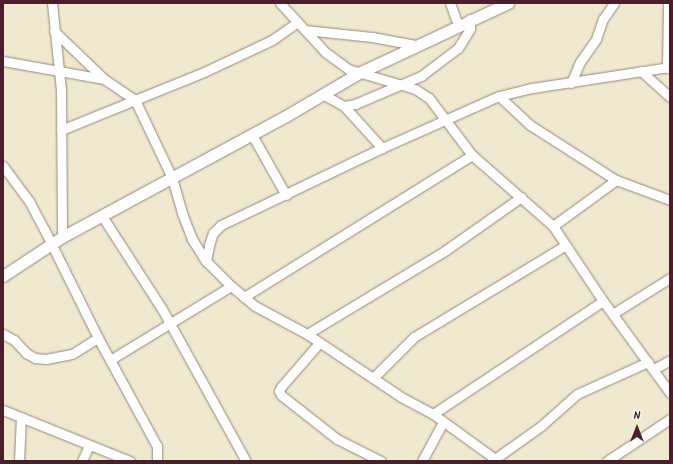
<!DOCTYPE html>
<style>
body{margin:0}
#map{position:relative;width:673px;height:464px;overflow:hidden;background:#efe9cf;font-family:Kalam,sans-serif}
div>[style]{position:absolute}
.roads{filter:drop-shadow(0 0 1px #9c847d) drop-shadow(0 0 1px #9c847d)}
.minor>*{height:9px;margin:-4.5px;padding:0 4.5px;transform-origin:4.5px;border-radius:4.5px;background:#fff}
.tertiary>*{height:11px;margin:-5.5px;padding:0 5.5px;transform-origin:5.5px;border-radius:5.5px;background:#fff}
span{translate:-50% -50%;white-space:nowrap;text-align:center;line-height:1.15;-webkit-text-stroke:3px #fbf7ec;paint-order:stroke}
.frame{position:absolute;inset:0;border:4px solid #4a1f2b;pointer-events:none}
.north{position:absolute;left:617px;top:408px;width:40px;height:40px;-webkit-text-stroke:3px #fbf7ec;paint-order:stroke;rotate:0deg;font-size:11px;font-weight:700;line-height:16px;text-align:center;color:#4a1f2b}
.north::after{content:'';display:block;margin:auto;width:14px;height:18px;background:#4a1f2b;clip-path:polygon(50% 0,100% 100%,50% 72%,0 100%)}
</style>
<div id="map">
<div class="roads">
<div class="minor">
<i style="left:52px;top:3px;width:87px;rotate:84.1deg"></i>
<i style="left:61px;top:90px;width:147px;rotate:89.6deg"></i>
<i style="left:280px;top:3px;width:67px;rotate:47.4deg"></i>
<i style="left:325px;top:52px;width:29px;rotate:36deg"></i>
<i style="left:348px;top:69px;width:70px;rotate:16.6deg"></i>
<i style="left:415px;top:89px;width:17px;rotate:33deg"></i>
<i style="left:429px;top:98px;width:71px;rotate:53deg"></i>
<i style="left:472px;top:155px;width:108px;rotate:41.2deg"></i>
<i style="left:553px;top:226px;width:90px;rotate:56.3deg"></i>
<i style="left:603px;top:301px;width:114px;rotate:53.9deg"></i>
<i style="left:450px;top:3px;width:23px;rotate:70deg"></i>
<i style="left:305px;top:30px;width:67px;rotate:6deg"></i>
<i style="left:372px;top:37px;width:44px;rotate:10.5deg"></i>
<i style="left:54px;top:31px;width:69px;rotate:43.8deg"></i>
<i style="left:104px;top:79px;width:37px;rotate:34deg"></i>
<i style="left:135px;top:100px;width:86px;rotate:64.6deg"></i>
<i style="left:172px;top:178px;width:36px;rotate:74deg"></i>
<i style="left:182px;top:213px;width:28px;rotate:69deg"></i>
<i style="left:192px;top:239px;width:26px;rotate:58deg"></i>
<i style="left:206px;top:261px;width:35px;rotate:45deg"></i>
<i style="left:231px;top:286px;width:31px;rotate:40deg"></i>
<i style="left:255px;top:306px;width:59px;rotate:28.3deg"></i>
<i style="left:307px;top:334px;width:113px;rotate:33.8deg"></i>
<i style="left:401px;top:397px;width:36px;rotate:28deg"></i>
<i style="left:433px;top:414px;width:80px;rotate:35.9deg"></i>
<i style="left:3px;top:61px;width:103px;rotate:10.1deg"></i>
<i style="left:667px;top:68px;width:65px;rotate:-89.1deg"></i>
<i style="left:641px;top:71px;width:39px;rotate:42deg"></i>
<i style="left:571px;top:83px;width:23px;rotate:-67deg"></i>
<i style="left:580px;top:62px;width:28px;rotate:-55deg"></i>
<i style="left:596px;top:39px;width:21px;rotate:-71deg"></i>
<i style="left:603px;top:19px;width:19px;rotate:-55deg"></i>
<i style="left:324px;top:95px;width:23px;rotate:29deg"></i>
<i style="left:344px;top:106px;width:11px;rotate:-10deg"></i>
<i style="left:355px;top:104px;width:72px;rotate:-23deg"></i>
<i style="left:421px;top:76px;width:46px;rotate:-37.1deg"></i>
<i style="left:458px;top:48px;width:22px;rotate:-58deg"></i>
<i style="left:470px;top:29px;width:10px;rotate:-90deg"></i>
<i style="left:499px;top:96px;width:42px;rotate:43.1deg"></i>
<i style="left:530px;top:125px;width:102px;rotate:32.6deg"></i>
<i style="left:616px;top:180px;width:58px;rotate:20.3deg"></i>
<i style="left:344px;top:106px;width:57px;rotate:47.9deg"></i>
<i style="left:61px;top:130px;width:154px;rotate:-22.1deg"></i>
<i style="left:204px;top:72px;width:75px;rotate:-25.2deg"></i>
<i style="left:272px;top:40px;width:29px;rotate:-35deg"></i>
<i style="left:252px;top:135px;width:69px;rotate:60.5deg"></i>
<i style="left:3px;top:166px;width:44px;rotate:53.4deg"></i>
<i style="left:29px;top:201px;width:32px;rotate:62deg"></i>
<i style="left:44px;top:229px;width:122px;rotate:63.6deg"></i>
<i style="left:98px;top:338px;width:123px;rotate:61.4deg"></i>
<i style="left:157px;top:446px;width:15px;rotate:90deg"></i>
<i style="left:102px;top:216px;width:111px;rotate:57.2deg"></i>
<i style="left:162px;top:309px;width:174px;rotate:61.1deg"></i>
<i style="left:553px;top:226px;width:78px;rotate:-36.1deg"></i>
<i style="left:206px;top:261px;width:16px;rotate:-79deg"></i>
<i style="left:209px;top:245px;width:13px;rotate:-72deg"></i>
<i style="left:213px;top:233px;width:11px;rotate:-45deg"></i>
<i style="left:221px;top:225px;width:178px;rotate:-25.6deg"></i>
<i style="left:382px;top:148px;width:128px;rotate:-24deg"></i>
<i style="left:499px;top:96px;width:34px;rotate:-14deg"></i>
<i style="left:532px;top:88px;width:140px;rotate:-8.7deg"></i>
<i style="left:244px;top:297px;width:269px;rotate:-31.9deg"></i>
<i style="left:614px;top:313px;width:66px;rotate:-32deg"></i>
<i style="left:3px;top:334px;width:13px;rotate:29deg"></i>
<i style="left:14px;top:340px;width:18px;rotate:47deg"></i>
<i style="left:26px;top:353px;width:10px;rotate:29deg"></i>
<i style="left:35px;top:358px;width:11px;rotate:5deg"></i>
<i style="left:46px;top:359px;width:26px;rotate:-11deg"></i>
<i style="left:72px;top:354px;width:31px;rotate:-32deg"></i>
<i style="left:307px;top:334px;width:162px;rotate:-31.1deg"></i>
<i style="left:446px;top:250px;width:92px;rotate:-35.2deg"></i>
<i style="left:319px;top:343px;width:58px;rotate:130.8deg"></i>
<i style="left:281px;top:387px;width:4px;rotate:117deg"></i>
<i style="left:279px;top:391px;width:4px;rotate:63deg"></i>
<i style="left:281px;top:395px;width:71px;rotate:38.2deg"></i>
<i style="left:337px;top:439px;width:49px;rotate:26.6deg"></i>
<i style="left:110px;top:360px;width:142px;rotate:-31.4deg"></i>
<i style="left:654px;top:369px;width:18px;rotate:-29deg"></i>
<i style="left:374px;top:377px;width:57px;rotate:-45deg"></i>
<i style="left:414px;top:337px;width:175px;rotate:-31.2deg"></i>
<i style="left:3px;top:410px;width:137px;rotate:21.9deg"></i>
<i style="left:433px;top:414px;width:204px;rotate:-33.6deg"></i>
<i style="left:19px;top:461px;width:44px;rotate:-87.4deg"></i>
<i style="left:82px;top:461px;width:17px;rotate:-66deg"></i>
<i style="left:422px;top:461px;width:44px;rotate:-61.7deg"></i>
<i style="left:492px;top:461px;width:60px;rotate:-35.5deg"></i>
<i style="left:541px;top:426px;width:48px;rotate:-41.6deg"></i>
<i style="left:577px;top:394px;width:78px;rotate:-24.3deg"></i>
<i style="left:607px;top:461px;width:76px;rotate:-33.7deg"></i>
</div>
<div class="tertiary">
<i style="left:3px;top:276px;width:71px;rotate:-33.5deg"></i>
<i style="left:62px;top:237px;width:255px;rotate:-28.4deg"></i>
<i style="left:286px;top:116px;width:85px;rotate:-30.5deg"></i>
<i style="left:359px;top:73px;width:165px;rotate:-25.2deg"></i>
</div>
</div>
<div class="frame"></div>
<div class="north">N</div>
</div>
